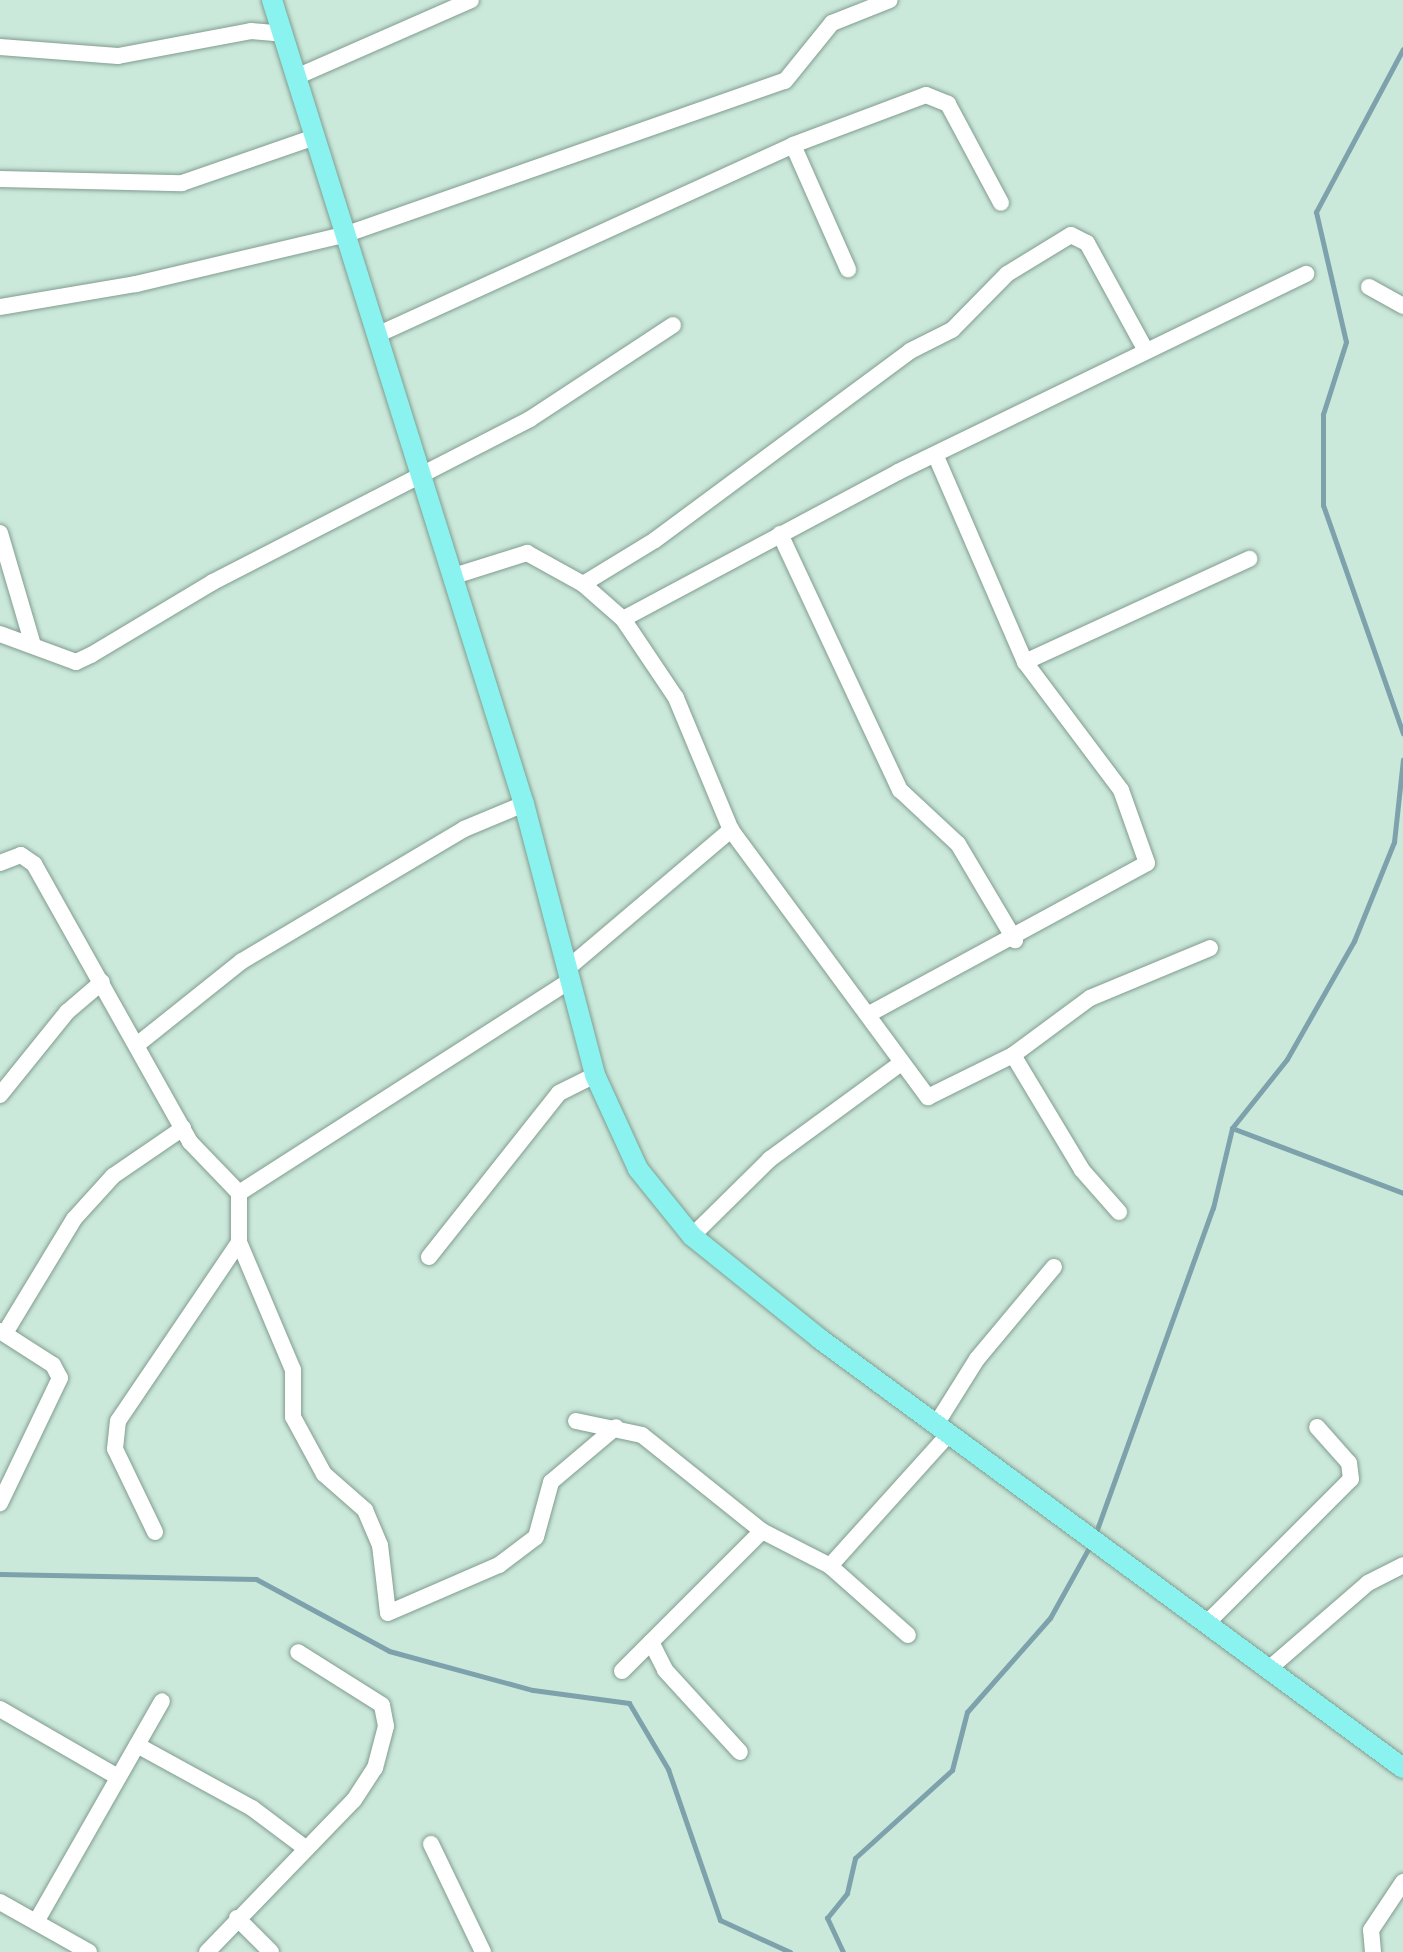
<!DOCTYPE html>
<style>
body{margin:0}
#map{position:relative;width:1403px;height:1952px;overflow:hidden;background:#cbe9db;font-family:Cabin,sans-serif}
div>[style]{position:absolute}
.stream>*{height:5px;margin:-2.5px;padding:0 2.5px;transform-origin:2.5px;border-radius:2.5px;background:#7da2ac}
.roads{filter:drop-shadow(0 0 2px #819d90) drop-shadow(0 0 2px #819d90)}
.minor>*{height:16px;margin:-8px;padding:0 8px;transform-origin:8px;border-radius:8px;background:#fff}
.major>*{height:20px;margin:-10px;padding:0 10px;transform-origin:10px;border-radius:10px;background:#8bf3ef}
span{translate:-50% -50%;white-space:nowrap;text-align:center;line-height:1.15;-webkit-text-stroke:8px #cbe9db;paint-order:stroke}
</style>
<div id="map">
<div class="stream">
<i style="left:1403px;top:49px;width:185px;rotate:118.1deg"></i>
<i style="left:1316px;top:212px;width:133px;rotate:77deg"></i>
<i style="left:1346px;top:342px;width:76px;rotate:107.7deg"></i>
<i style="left:1323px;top:414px;width:91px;rotate:90deg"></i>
<i style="left:1323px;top:505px;width:242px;rotate:70.7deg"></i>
<i style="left:1232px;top:1128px;width:183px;rotate:20.8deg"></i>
<i style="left:1095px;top:1535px;width:348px;rotate:-70.2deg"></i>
<i style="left:1213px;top:1208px;width:82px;rotate:-76.6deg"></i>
<i style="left:1232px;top:1128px;width:88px;rotate:-51.4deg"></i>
<i style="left:1287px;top:1059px;width:136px;rotate:-60.4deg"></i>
<i style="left:1354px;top:941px;width:107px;rotate:-68deg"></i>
<i style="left:1394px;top:842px;width:83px;rotate:-83.8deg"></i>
<i style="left:0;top:1574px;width:256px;rotate:1.1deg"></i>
<i style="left:256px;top:1579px;width:151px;rotate:28.4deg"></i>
<i style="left:389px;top:1651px;width:149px;rotate:15.2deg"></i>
<i style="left:533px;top:1690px;width:97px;rotate:7.7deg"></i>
<i style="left:629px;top:1703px;width:77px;rotate:59.4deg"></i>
<i style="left:668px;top:1769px;width:160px;rotate:71deg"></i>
<i style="left:720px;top:1920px;width:77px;rotate:24.6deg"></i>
<i style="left:843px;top:1952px;width:38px;rotate:-115deg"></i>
<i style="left:827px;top:1918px;width:32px;rotate:-51deg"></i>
<i style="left:847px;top:1893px;width:36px;rotate:-77deg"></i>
<i style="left:855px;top:1858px;width:131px;rotate:-42.2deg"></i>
<i style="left:952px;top:1770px;width:60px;rotate:-75.5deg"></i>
<i style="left:967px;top:1712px;width:125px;rotate:-48.6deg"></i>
<i style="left:1050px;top:1618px;width:85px;rotate:-61deg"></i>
</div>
<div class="roads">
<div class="minor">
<i style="left:0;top:47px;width:118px;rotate:4.4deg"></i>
<i style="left:118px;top:56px;width:135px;rotate:-10.6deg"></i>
<i style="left:251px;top:31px;width:32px;rotate:5deg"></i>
<i style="left:296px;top:77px;width:191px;rotate:-23.7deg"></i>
<i style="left:793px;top:145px;width:136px;rotate:66.1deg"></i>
<i style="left:0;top:179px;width:182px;rotate:1.3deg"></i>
<i style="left:182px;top:183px;width:141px;rotate:-19.1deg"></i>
<i style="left:1369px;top:287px;width:39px;rotate:29deg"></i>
<i style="left:0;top:307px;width:138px;rotate:-9.6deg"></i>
<i style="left:136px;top:284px;width:217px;rotate:-13.3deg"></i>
<i style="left:347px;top:234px;width:464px;rotate:-19.3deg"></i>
<i style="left:785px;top:81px;width:75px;rotate:-51deg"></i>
<i style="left:832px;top:23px;width:62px;rotate:-21.6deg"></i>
<i style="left:379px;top:334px;width:455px;rotate:-24.5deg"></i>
<i style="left:793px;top:145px;width:142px;rotate:-20.6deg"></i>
<i style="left:926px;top:95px;width:24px;rotate:22deg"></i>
<i style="left:948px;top:104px;width:112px;rotate:61.8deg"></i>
<i style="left:0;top:533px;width:117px;rotate:73.6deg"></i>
<i style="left:780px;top:534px;width:283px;rotate:64.9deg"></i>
<i style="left:900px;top:790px;width:79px;rotate:43deg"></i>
<i style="left:958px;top:844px;width:112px;rotate:59.3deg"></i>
<i style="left:454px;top:576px;width:77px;rotate:-17.5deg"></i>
<i style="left:527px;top:553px;width:64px;rotate:29deg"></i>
<i style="left:583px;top:584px;width:53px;rotate:41.2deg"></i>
<i style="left:623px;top:619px;width:95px;rotate:56.1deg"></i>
<i style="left:676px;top:698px;width:143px;rotate:67.4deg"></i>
<i style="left:731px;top:830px;width:332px;rotate:53.6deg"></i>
<i style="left:928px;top:1097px;width:95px;rotate:-26.3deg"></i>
<i style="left:1013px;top:1055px;width:96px;rotate:-36.5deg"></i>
<i style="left:1090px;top:998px;width:130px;rotate:-22.6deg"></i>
<i style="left:583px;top:584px;width:84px;rotate:-31.4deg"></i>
<i style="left:655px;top:540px;width:317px;rotate:-36.5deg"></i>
<i style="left:910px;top:351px;width:47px;rotate:-26.6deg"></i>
<i style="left:952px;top:330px;width:78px;rotate:-45.5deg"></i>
<i style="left:1007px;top:274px;width:75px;rotate:-31.4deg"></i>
<i style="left:1071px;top:235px;width:18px;rotate:27deg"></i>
<i style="left:1087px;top:243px;width:121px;rotate:61.3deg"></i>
<i style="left:623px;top:619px;width:312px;rotate:-28.1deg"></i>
<i style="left:898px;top:472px;width:454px;rotate:-25.9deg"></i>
<i style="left:0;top:634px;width:81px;rotate:20.2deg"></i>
<i style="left:76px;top:662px;width:17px;rotate:-25deg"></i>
<i style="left:91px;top:655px;width:142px;rotate:-30.9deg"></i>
<i style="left:213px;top:582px;width:356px;rotate:-27.2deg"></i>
<i style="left:530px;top:419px;width:171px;rotate:-33.3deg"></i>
<i style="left:1025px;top:662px;width:247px;rotate:-24.7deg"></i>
<i style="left:0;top:863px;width:22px;rotate:-21deg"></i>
<i style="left:21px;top:855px;width:16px;rotate:35deg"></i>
<i style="left:34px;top:864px;width:319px;rotate:60.7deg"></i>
<i style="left:190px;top:1142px;width:71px;rotate:46.1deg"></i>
<i style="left:239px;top:1193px;width:49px;rotate:90deg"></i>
<i style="left:239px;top:1242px;width:139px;rotate:67.1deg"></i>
<i style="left:293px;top:1370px;width:47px;rotate:90deg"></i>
<i style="left:293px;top:1417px;width:65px;rotate:61.5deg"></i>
<i style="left:324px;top:1474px;width:55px;rotate:41.3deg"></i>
<i style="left:365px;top:1510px;width:38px;rotate:67deg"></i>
<i style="left:380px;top:1545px;width:68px;rotate:83.3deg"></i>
<i style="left:388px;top:1613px;width:121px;rotate:-23.4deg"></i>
<i style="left:499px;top:1565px;width:46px;rotate:-37.1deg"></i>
<i style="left:536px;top:1537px;width:57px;rotate:-74.7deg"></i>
<i style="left:551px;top:1482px;width:85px;rotate:-40.2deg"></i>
<i style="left:568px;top:968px;width:214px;rotate:-40.3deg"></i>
<i style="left:871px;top:1013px;width:314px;rotate:-28.5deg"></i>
<i style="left:1147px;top:863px;width:77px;rotate:-109.6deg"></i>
<i style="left:1121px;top:790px;width:160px;rotate:-126.9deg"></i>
<i style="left:1025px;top:662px;width:224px;rotate:-113.4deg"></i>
<i style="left:138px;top:1044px;width:133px;rotate:-38.6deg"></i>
<i style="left:242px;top:961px;width:258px;rotate:-30.7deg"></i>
<i style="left:464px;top:829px;width:65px;rotate:-22.6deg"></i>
<i style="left:1013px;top:1055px;width:134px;rotate:59deg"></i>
<i style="left:1082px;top:1170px;width:56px;rotate:48.6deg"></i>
<i style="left:0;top:1095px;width:107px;rotate:-51.1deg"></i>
<i style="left:67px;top:1012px;width:46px;rotate:-40.6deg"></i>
<i style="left:239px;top:1193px;width:394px;rotate:-32.7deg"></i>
<i style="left:692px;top:1236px;width:110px;rotate:-44.6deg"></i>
<i style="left:770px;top:1159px;width:162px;rotate:-36.2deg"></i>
<i style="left:429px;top:1257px;width:209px;rotate:-51.6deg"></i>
<i style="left:559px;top:1093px;width:40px;rotate:-26.6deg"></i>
<i style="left:0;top:1331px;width:63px;rotate:32.7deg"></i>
<i style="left:53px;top:1365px;width:15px;rotate:62deg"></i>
<i style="left:60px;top:1378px;width:139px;rotate:115.6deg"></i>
<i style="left:5px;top:1333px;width:133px;rotate:-58.8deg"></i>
<i style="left:74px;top:1219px;width:58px;rotate:-47.8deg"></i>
<i style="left:113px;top:1176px;width:85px;rotate:-34.4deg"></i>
<i style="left:576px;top:1421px;width:67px;rotate:12deg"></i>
<i style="left:642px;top:1435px;width:154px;rotate:38.7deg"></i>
<i style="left:762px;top:1531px;width:76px;rotate:27.2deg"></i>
<i style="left:830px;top:1566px;width:104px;rotate:41.5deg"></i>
<i style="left:935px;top:1426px;width:79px;rotate:-57.9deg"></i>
<i style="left:977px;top:1359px;width:120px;rotate:-50.1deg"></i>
<i style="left:155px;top:1532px;width:92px;rotate:-115.7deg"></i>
<i style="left:115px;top:1449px;width:28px;rotate:-84deg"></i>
<i style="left:118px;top:1421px;width:216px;rotate:-55.9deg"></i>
<i style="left:830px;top:1566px;width:175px;rotate:-48deg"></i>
<i style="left:1208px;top:1622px;width:202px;rotate:-45deg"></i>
<i style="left:1351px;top:1479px;width:16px;rotate:-97deg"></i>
<i style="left:1349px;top:1463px;width:48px;rotate:-131.6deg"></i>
<i style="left:651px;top:1642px;width:31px;rotate:63deg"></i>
<i style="left:665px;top:1670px;width:111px;rotate:47.6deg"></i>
<i style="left:1271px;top:1667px;width:128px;rotate:-40.9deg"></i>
<i style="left:1368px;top:1583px;width:39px;rotate:-27deg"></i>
<i style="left:622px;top:1671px;width:198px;rotate:-45deg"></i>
<i style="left:0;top:1709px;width:134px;rotate:30deg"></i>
<i style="left:137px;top:1745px;width:131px;rotate:28.7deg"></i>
<i style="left:252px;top:1808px;width:66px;rotate:37deg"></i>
<i style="left:431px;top:1844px;width:120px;rotate:64.3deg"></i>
<i style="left:0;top:1902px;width:102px;rotate:29.3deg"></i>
<i style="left:237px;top:1918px;width:48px;rotate:45deg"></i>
<i style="left:36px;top:1922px;width:254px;rotate:-60.3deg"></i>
<i style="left:207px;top:1952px;width:211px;rotate:-46deg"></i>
<i style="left:354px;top:1800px;width:38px;rotate:-57deg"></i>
<i style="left:375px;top:1768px;width:43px;rotate:-75.3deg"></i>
<i style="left:386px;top:1726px;width:21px;rotate:-101deg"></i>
<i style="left:382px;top:1705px;width:99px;rotate:-147.8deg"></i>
<i style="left:1373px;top:1952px;width:22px;rotate:-95deg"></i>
<i style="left:1371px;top:1930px;width:58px;rotate:-56.3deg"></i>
</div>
<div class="major">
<i style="left:272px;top:0;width:843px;rotate:72.6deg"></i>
<i style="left:524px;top:804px;width:280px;rotate:75.3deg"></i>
<i style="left:595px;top:1075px;width:103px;rotate:65.4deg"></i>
<i style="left:638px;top:1169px;width:86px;rotate:51.1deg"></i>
<i style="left:692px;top:1236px;width:164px;rotate:38.8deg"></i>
<i style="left:820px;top:1339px;width:724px;rotate:36.35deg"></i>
</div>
</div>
</div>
